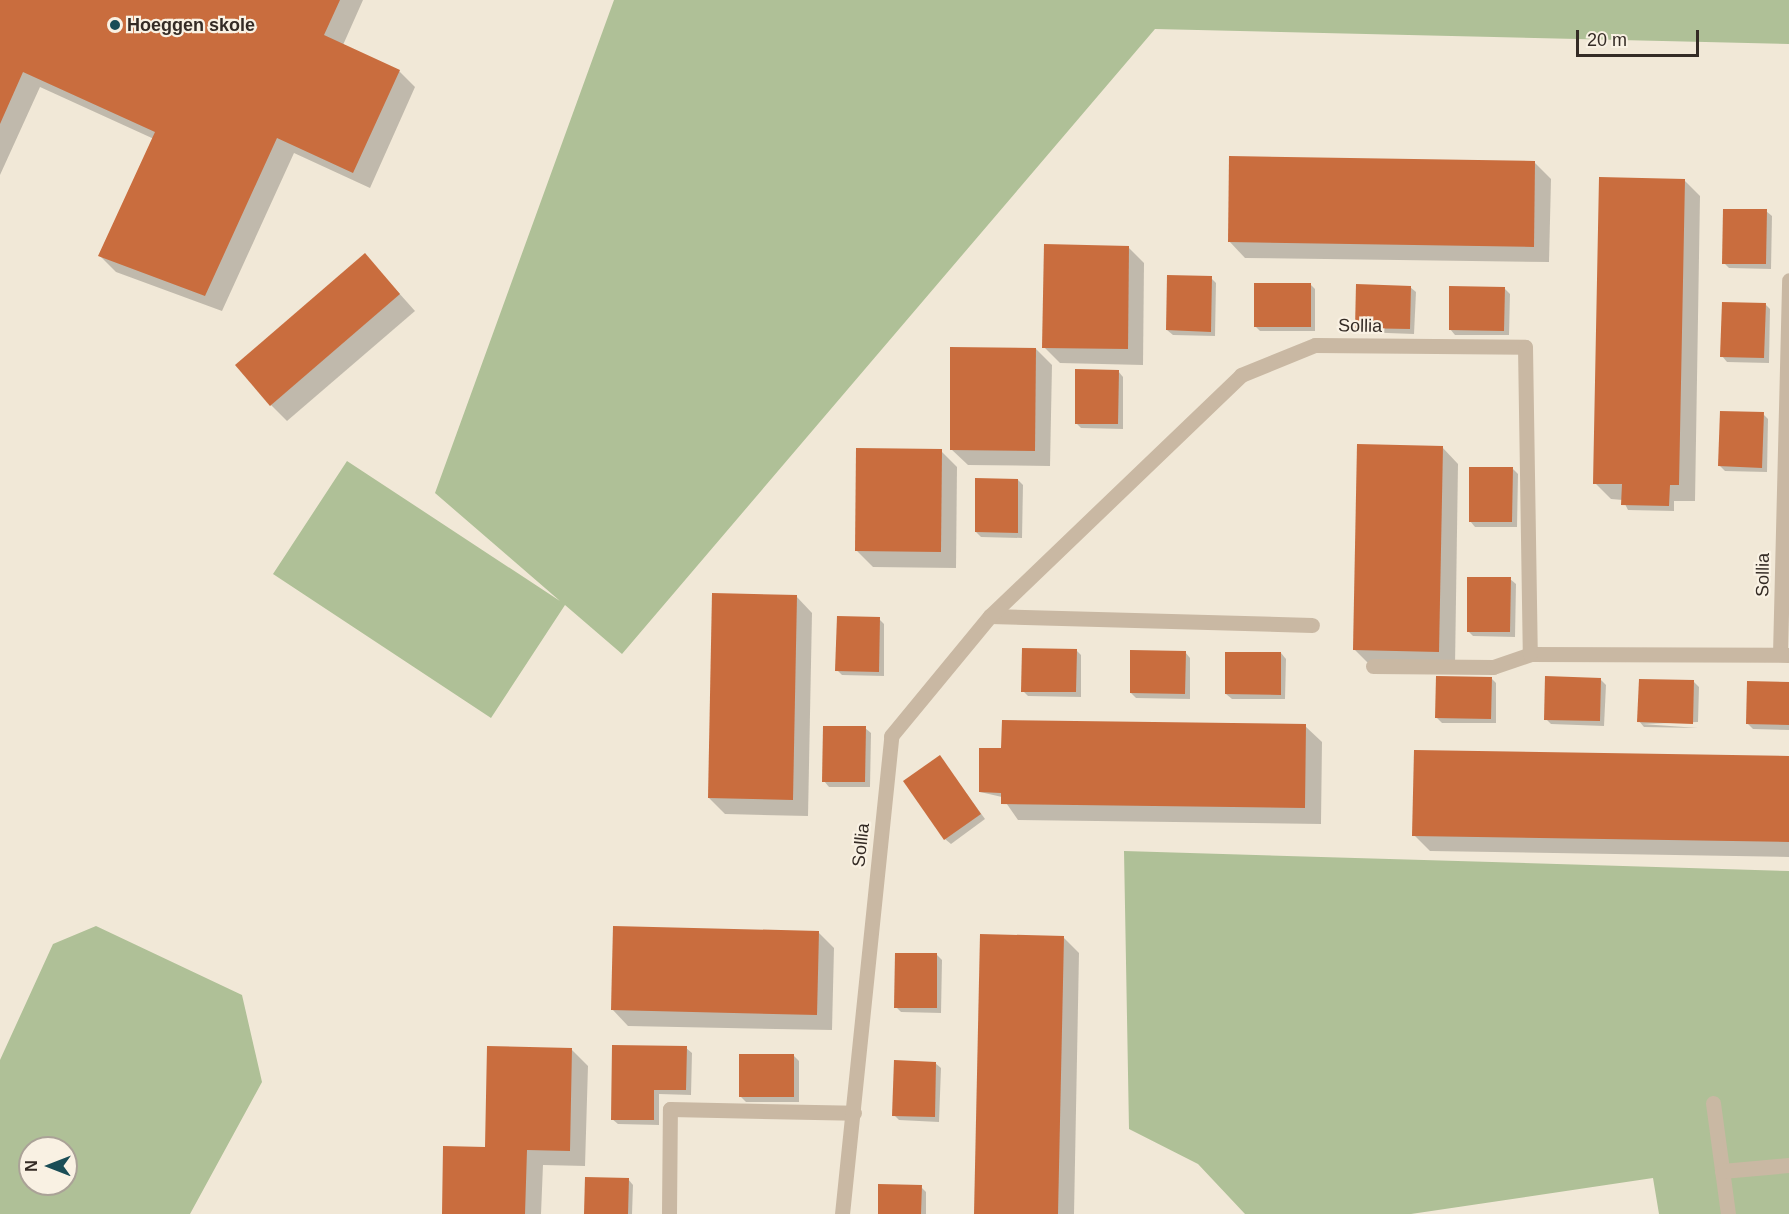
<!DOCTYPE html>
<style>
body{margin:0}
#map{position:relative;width:1789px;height:1214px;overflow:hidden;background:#f1e8d7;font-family:Arial,sans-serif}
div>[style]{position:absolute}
.green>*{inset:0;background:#afc097}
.shadow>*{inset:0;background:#0003}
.building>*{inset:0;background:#c96d3e}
.minor>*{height:15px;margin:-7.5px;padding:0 7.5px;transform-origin:7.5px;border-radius:7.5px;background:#c9b8a3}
.dots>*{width:16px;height:16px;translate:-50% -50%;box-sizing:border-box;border:3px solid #f9f1e3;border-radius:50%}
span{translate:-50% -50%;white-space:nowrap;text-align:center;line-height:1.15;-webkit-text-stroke:4.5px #f9f1e3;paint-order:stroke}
.poi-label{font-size:18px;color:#342b25;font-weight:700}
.left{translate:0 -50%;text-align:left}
.street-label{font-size:18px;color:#342b25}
.north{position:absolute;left:18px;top:1136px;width:60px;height:60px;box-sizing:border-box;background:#f9f1e3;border:2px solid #aaa297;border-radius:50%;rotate:270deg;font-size:16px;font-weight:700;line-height:24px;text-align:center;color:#342b25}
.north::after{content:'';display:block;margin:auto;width:21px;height:27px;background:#1a4d56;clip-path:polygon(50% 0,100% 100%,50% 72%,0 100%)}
.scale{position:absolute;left:1576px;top:30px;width:123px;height:27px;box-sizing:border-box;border:3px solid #342b25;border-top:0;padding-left:8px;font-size:18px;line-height:21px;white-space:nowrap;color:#342b25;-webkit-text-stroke:4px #f9f1e3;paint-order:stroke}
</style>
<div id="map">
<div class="green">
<i style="clip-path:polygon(614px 0,1789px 0,1789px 44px,1155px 29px,622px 654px,565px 605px,491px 718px,273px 574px,347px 461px,560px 601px,435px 493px)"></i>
<i style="clip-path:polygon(1124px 851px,1789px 871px,1789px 1214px,1659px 1214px,1653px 1178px,1411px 1214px,1245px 1214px,1198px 1164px,1129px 1129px)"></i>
<i style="clip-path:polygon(evenodd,96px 926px,242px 995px,262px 1082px,190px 1214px,0 1214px,0 1060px,53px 944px,96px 926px,30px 1148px,66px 1148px,66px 1184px,30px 1184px,30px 1148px)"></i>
</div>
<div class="shadow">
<i style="clip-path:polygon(0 0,363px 0,343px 45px,399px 71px,415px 87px,370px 188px,294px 153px,222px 311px,116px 272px,100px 256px,154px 139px,40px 87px,0 175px)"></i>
<i style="clip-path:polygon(1535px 163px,1551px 179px,1549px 262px,1245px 258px,1229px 241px)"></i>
<i style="clip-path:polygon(1684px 180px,1700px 196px,1695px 501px,1674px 501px,1674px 511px,1628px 510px,1623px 500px,1611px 499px,1595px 483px)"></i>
<i style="clip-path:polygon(1766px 211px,1772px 216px,1771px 269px,1729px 268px,1724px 263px)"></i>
<i style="clip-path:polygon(1128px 247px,1144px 263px,1143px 365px,1060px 363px,1044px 347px)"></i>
<i style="clip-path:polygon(365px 255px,415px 311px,287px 421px,271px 405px)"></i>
<i style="clip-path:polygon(1211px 278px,1216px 283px,1215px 336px,1173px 335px,1167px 330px)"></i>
<i style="clip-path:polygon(1310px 284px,1315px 289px,1315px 331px,1260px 331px,1255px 326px)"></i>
<i style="clip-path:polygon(1410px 287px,1416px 292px,1414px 334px,1361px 332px,1356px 327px)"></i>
<i style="clip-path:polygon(1504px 288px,1510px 294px,1509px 335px,1455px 335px,1450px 329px)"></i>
<i style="clip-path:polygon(1765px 304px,1770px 309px,1769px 363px,1727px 362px,1722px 356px)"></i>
<i style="clip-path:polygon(1036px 349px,1052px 365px,1050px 466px,968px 465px,951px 449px)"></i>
<i style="clip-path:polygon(1118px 371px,1123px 377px,1123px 429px,1081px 428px,1076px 423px)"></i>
<i style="clip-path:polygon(1763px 414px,1768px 419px,1767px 472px,1725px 471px,1720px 466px)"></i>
<i style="clip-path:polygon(1442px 447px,1458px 464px,1455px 667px,1371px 666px,1355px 650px)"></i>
<i style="clip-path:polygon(941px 451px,957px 467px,956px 568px,873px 567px,857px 551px)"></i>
<i style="clip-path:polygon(1513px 469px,1518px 474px,1517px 527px,1475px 527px,1470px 521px)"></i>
<i style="clip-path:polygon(1018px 480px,1023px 485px,1022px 538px,981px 537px,976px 532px)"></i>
<i style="clip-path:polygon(1510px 579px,1516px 584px,1515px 637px,1473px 636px,1468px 631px)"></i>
<i style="clip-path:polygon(796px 596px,812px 613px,808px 816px,725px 814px,709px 798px)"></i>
<i style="clip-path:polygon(879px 619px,884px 624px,884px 676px,842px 675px,837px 670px)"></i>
<i style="clip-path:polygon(1076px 650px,1081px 655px,1081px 697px,1028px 696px,1023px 691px)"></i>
<i style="clip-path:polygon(1185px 652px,1190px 658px,1190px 699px,1136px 698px,1131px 693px)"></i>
<i style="clip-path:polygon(1281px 653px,1286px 659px,1285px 699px,1232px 699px,1226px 694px)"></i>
<i style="clip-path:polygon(1491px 678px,1496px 683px,1496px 723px,1442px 723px,1436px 717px)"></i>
<i style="clip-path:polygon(1600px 679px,1606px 685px,1604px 726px,1551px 724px,1546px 719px)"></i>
<i style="clip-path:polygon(1694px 682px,1699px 687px,1698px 722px,1642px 724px,1698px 728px,1644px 727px,1639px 721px)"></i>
<i style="clip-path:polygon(1789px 684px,1789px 730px,1753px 729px,1748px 724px)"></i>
<i style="clip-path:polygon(1305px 726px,1322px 742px,1321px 824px,1018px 820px,1002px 797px,980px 792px)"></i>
<i style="clip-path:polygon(865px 728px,871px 733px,870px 787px,829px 787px,824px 781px)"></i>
<i style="clip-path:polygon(940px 757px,985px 819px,951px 844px,945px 839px)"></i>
<i style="clip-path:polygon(1789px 757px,1789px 857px,1430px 851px,1414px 835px)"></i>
<i style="clip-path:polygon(818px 932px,834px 948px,832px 1030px,628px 1026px,612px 1009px)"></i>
<i style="clip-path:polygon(1063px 937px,1079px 953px,1074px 1214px,975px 1214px)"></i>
<i style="clip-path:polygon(937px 955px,942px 960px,941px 1013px,901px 1012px,896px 1007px)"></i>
<i style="clip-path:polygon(686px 1048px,692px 1053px,691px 1095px,659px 1094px,659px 1125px,618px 1124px,612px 1119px)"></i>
<i style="clip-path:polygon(572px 1050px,588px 1066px,585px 1166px,543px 1165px,541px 1214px,443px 1214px)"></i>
<i style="clip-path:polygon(793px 1055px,799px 1061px,799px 1102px,746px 1102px,741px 1097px)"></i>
<i style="clip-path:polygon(935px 1063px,941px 1068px,939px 1122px,899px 1120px,894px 1115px)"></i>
<i style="clip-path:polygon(628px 1179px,633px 1185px,632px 1214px,585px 1214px)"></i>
<i style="clip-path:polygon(921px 1187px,926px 1192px,926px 1214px,879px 1214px)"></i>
</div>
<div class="building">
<i style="clip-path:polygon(0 0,340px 0,324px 35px,400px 70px,353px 173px,277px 138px,205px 296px,98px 256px,155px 132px,23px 72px,0 124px)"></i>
<i style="clip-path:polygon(1229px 156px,1535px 161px,1534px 247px,1228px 242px)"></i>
<i style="clip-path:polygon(1599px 177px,1685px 179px,1679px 485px,1670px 485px,1669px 506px,1621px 505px,1622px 484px,1593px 484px)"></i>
<i style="clip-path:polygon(1723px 209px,1767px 209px,1766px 264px,1722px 264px)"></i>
<i style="clip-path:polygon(1044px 244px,1129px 246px,1128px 349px,1042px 348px)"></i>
<i style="clip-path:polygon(365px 253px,400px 294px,270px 406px,235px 365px)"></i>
<i style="clip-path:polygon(1167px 275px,1212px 276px,1211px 332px,1166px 330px)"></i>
<i style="clip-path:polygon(1254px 283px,1311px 283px,1311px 327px,1254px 327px)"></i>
<i style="clip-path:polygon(1356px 284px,1411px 286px,1410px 329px,1355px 328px)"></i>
<i style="clip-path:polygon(1449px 286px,1505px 287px,1504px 331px,1449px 330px)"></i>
<i style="clip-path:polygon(1722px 302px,1766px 303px,1764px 358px,1720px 357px)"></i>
<i style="clip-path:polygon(950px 347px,1036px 348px,1035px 451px,950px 450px)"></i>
<i style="clip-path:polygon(1075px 369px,1119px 370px,1118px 424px,1075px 424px)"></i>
<i style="clip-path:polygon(1720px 411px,1764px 412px,1762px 468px,1718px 466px)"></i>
<i style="clip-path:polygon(1357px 444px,1443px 446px,1439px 652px,1353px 650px)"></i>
<i style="clip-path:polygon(856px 448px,942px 449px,941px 552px,855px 551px)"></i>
<i style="clip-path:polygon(1469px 467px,1513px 467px,1512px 522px,1469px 522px)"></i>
<i style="clip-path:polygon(975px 478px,1018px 479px,1018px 533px,975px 532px)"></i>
<i style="clip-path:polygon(1467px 577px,1511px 577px,1510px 632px,1467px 632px)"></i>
<i style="clip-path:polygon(712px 593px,797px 595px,793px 800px,708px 798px)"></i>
<i style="clip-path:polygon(837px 616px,880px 617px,879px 672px,835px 671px)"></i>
<i style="clip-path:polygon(1022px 648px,1077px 649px,1076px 692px,1021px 692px)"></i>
<i style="clip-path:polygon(1130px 650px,1186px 651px,1185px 694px,1130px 693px)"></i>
<i style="clip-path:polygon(1225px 652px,1281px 652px,1281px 695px,1225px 694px)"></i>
<i style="clip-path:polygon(1436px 676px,1492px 677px,1491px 719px,1435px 718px)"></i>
<i style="clip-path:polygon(1545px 676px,1601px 678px,1600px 721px,1544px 720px)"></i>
<i style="clip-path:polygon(1639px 679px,1694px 680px,1693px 724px,1637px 722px)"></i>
<i style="clip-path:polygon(1747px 681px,1789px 682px,1789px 725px,1746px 724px)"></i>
<i style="clip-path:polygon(1002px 720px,1306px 724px,1305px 808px,1001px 804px,1001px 793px,979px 792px,979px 748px,1001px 748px)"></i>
<i style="clip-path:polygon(823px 726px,866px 726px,865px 782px,822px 782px)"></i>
<i style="clip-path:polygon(1414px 750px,1789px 756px,1789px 842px,1412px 836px)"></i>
<i style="clip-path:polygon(940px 755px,981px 814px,944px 840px,903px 781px)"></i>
<i style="clip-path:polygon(613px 926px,819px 931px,817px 1015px,611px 1010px)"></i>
<i style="clip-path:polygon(980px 934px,1064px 936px,1058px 1214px,974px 1214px)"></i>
<i style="clip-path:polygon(895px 953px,937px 953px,937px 1008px,894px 1008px)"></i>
<i style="clip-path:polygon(612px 1045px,687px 1046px,686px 1090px,654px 1090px,654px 1120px,611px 1120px)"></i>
<i style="clip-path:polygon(487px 1046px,572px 1048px,570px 1151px,527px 1150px,525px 1214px,442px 1214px,443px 1146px,485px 1147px)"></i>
<i style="clip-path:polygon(739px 1054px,794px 1054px,794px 1097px,739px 1097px)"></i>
<i style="clip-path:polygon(894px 1060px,936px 1062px,935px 1117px,892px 1116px)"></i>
<i style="clip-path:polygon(585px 1177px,629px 1178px,628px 1214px,584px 1214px)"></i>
<i style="clip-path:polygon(878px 1184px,922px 1185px,921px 1214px,878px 1214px)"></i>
</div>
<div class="minor">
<i style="left:990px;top:616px;width:322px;rotate:1.6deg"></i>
<i style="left:1780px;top:654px;width:374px;rotate:-88.6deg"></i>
<i style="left:1373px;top:666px;width:120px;rotate:0.5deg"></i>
<i style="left:1493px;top:667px;width:39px;rotate:-19deg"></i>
<i style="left:1530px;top:654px;width:259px;rotate:0.2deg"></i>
<i style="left:1713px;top:1103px;width:112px;rotate:82.3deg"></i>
<i style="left:1722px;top:1171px;width:67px;rotate:-5.1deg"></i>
<i style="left:669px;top:1214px;width:105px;rotate:-89.5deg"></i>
<i style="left:670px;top:1109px;width:184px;rotate:1.2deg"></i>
<i style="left:842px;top:1214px;width:481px;rotate:-84.1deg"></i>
<i style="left:891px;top:736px;width:156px;rotate:-50.5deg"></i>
<i style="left:990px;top:616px;width:348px;rotate:-43.8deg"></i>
<i style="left:1241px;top:375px;width:80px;rotate:-22.1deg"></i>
<i style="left:1315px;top:345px;width:210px;rotate:0.5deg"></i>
<i style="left:1525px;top:347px;width:307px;rotate:89.1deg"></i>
</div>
<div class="dots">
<i style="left:115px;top:25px;background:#1a4d56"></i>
</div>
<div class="poi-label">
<span class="left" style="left:127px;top:25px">Hoeggen skole</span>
</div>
<div class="street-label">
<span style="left:1360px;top:326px;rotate:1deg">Sollia</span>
<span style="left:1763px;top:575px;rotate:-89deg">Sollia</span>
<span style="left:861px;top:845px;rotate:-84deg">Sollia</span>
</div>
<div class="north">N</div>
<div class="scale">20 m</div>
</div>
